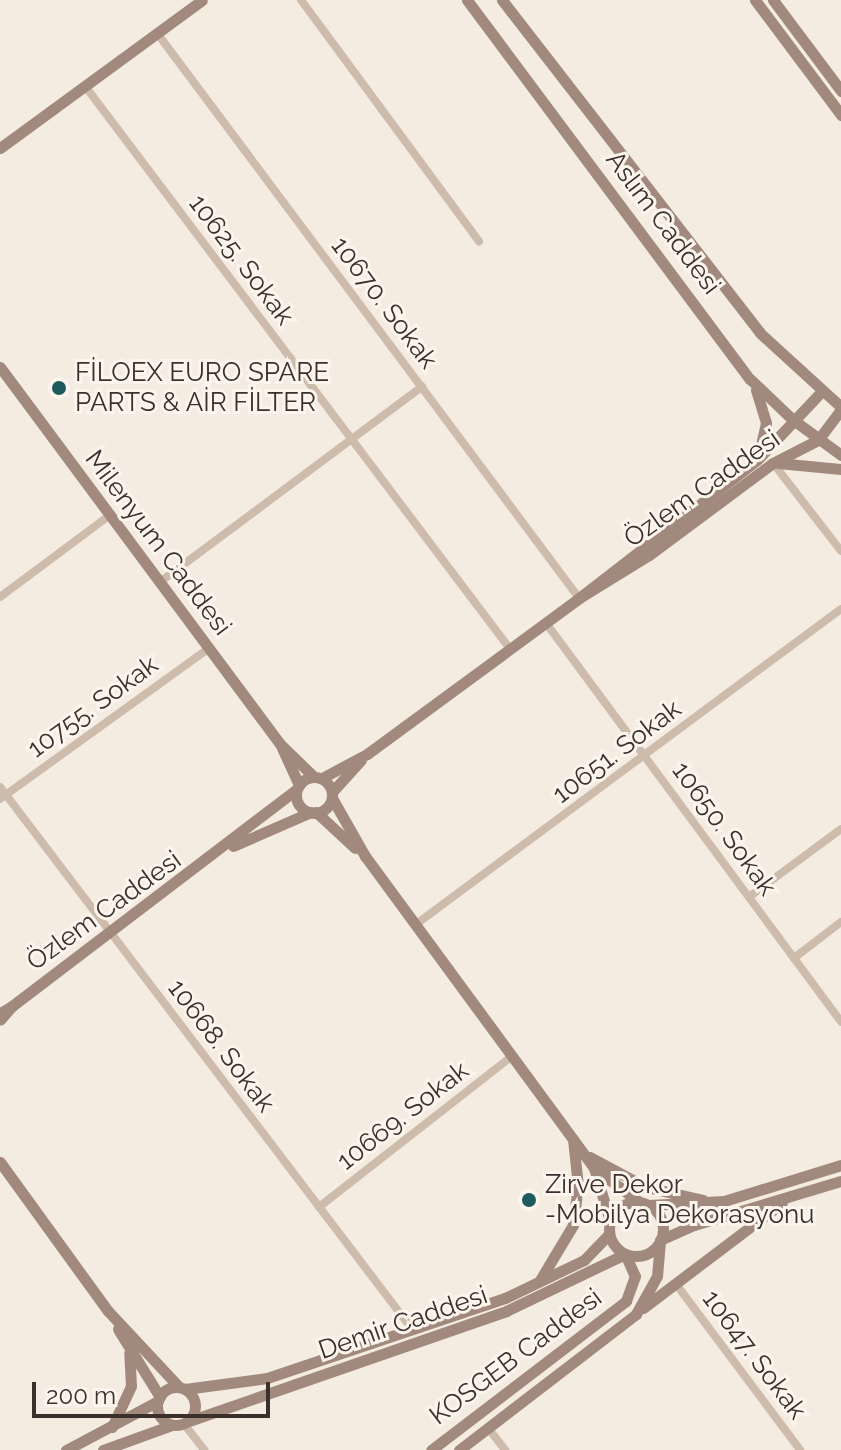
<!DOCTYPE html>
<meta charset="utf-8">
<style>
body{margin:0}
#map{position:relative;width:841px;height:1450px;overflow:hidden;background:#f4ebe1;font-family:Raleway,sans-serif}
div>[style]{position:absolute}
.street>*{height:8px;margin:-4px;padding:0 4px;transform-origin:4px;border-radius:4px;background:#cdbbac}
.secondary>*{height:11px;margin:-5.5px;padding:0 5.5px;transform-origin:5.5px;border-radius:5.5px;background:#a18a7d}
.secondary>.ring{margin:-5.5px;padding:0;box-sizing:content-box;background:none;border:11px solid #a18a7d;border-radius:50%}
.dots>*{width:22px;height:22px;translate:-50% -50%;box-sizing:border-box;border:4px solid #fbf5ee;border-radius:50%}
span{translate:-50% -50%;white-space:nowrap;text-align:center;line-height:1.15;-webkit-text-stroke:6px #fbf5ee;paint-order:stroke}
.street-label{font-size:26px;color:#3b302b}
.poi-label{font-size:26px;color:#3b302b}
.left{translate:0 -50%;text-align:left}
.scale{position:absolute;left:32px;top:1382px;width:238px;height:36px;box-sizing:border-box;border:4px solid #3b302b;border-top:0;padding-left:10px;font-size:24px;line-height:28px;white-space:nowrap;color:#3b302b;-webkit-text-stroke:6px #fbf5ee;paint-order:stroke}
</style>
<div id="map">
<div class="street">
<i style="left:301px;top:0;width:300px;rotate:53.6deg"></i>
<i style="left:157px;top:33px;width:705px;rotate:53.24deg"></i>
<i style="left:85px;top:86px;width:705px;rotate:52.95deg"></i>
<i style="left:773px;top:463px;width:111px;rotate:52.3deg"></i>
<i style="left:160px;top:582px;width:327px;rotate:-36.7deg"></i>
<i style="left:0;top:597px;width:137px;rotate:-36.7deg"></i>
<i style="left:546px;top:623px;width:496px;rotate:53.5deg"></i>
<i style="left:0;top:787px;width:681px;rotate:52.76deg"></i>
<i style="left:0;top:799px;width:258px;rotate:-35.8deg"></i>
<i style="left:749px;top:897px;width:114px;rotate:-36.5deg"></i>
<i style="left:415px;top:925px;width:530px;rotate:-36.57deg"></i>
<i style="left:794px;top:958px;width:59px;rotate:-37.5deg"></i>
<i style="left:319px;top:1207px;width:245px;rotate:-38deg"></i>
<i style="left:676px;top:1284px;width:207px;rotate:53.2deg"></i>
<i style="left:184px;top:1424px;width:33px;rotate:52deg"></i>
<i style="left:488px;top:1428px;width:28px;rotate:52deg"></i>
</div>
<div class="secondary">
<i style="left:467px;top:0;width:473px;rotate:53.3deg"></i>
<i style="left:750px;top:379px;width:58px;rotate:43.6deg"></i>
<i style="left:792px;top:419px;width:61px;rotate:36.3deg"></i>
<i style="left:502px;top:0;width:421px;rotate:52.2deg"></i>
<i style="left:760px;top:333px;width:110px;rotate:42.4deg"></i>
<i style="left:755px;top:0;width:144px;rotate:53.2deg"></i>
<i style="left:773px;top:0;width:114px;rotate:53.2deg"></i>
<i style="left:0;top:148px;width:250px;rotate:-36.2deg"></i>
<i style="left:0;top:367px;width:470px;rotate:53.4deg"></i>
<i style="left:280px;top:744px;width:47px;rotate:44.1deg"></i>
<i style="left:756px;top:390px;width:34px;rotate:73deg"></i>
<i style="left:766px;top:423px;width:32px;rotate:103deg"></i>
<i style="left:821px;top:392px;width:93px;rotate:133.3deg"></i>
<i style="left:757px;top:460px;width:225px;rotate:142.2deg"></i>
<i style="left:579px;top:598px;width:82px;rotate:-31.6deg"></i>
<i style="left:649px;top:555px;width:154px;rotate:-36.6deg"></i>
<i style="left:773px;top:463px;width:51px;rotate:-27.1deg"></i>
<i style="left:818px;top:440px;width:39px;rotate:-53deg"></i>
<i style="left:778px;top:463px;width:63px;rotate:5.4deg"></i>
<i style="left:282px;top:748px;width:41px;rotate:65.3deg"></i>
<i class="ring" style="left:296px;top:777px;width:25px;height:25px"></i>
<i style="left:322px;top:778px;width:51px;rotate:-28.1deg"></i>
<i style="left:367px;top:754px;width:263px;rotate:-36.3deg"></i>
<i style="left:332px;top:792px;width:43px;rotate:-47.8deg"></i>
<i style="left:332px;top:798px;width:67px;rotate:60.4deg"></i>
<i style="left:365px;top:856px;width:387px;rotate:53.7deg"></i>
<i style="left:594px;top:1168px;width:55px;rotate:73.2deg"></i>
<i style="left:316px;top:812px;width:53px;rotate:42.7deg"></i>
<i style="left:233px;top:846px;width:85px;rotate:-23.6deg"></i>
<i style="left:12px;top:1006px;width:358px;rotate:-37.3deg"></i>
<i style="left:0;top:1013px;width:14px;rotate:-30deg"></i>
<i style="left:12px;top:1006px;width:18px;rotate:131deg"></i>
<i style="left:590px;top:1157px;width:64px;rotate:28.2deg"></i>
<i style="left:646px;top:1187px;width:58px;rotate:12.8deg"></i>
<i style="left:0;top:1162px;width:184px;rotate:54.1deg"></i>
<i style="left:108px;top:1311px;width:104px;rotate:46.9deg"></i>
<i style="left:598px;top:1171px;width:50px;rotate:36.9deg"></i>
<i class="ring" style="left:609px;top:1202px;width:43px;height:43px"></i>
<i style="left:649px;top:1205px;width:75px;rotate:-3.1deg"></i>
<i style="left:724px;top:1201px;width:122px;rotate:-17.1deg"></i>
<i style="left:540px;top:1280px;width:64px;rotate:-59deg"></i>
<i style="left:573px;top:1225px;width:39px;rotate:-83deg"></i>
<i style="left:578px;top:1186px;width:47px;rotate:-96.1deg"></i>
<i style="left:643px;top:1308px;width:174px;rotate:-37.1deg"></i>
<i style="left:118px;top:1329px;width:80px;rotate:58.3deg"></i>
<i class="ring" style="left:157px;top:1387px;width:27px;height:27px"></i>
<i style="left:185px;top:1389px;width:83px;rotate:-7.6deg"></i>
<i style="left:267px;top:1378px;width:251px;rotate:-18.6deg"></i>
<i style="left:505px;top:1298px;width:88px;rotate:-25.7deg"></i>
<i style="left:584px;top:1260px;width:36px;rotate:-46deg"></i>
<i style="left:189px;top:1421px;width:336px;rotate:-19.1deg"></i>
<i style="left:506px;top:1311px;width:132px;rotate:-25.6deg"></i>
<i style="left:625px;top:1254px;width:24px;rotate:66deg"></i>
<i style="left:635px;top:1276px;width:27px;rotate:110deg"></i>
<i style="left:626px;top:1301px;width:245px;rotate:142.6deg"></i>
<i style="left:112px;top:1427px;width:45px;rotate:-65.1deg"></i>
<i style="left:131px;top:1386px;width:33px;rotate:-93deg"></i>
<i style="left:66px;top:1450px;width:104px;rotate:-28deg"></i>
<i style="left:103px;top:1450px;width:73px;rotate:-19.9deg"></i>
<i style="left:459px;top:1450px;width:223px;rotate:-37.5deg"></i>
<i style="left:636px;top:1314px;width:43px;rotate:-61.1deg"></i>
<i style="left:657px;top:1276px;width:36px;rotate:-85deg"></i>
<i style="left:660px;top:1240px;width:37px;rotate:-24deg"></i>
<i style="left:694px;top:1225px;width:153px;rotate:-16.7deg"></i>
</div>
<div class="dots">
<i style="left:59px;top:388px;background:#1f5a5e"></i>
<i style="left:529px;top:1200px;background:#1f5a5e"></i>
</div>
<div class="street-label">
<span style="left:663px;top:223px;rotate:53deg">Aslım Caddesi</span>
<span style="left:241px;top:260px;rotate:53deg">10625. Sokak</span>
<span style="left:384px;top:303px;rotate:53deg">10670. Sokak</span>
<span style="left:702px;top:489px;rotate:-35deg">Özlem Caddesi</span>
<span style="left:158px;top:543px;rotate:53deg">Milenyum Caddesi</span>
<span style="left:93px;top:707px;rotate:-36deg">10755. Sokak</span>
<span style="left:617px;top:752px;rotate:-37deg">10651. Sokak</span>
<span style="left:724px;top:829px;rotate:54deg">10650. Sokak</span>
<span style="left:104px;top:911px;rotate:-36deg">Özlem Caddesi</span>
<span style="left:221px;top:1046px;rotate:53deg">10668. Sokak</span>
<span style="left:403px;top:1116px;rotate:-38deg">10669. Sokak</span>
<span style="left:403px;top:1323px;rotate:-19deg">Demir Caddesi</span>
<span style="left:754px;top:1355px;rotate:53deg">10647. Sokak</span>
<span style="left:516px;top:1357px;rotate:-37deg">KOSGEB Caddesi</span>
</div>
<div class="poi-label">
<span class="left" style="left:75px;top:388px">FİLOEX EURO SPARE<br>PARTS &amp; AİR FİLTER</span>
<span class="left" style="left:545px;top:1200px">Zirve Dekor<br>-Mobilya Dekorasyonu</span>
</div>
<div class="scale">200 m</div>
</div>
